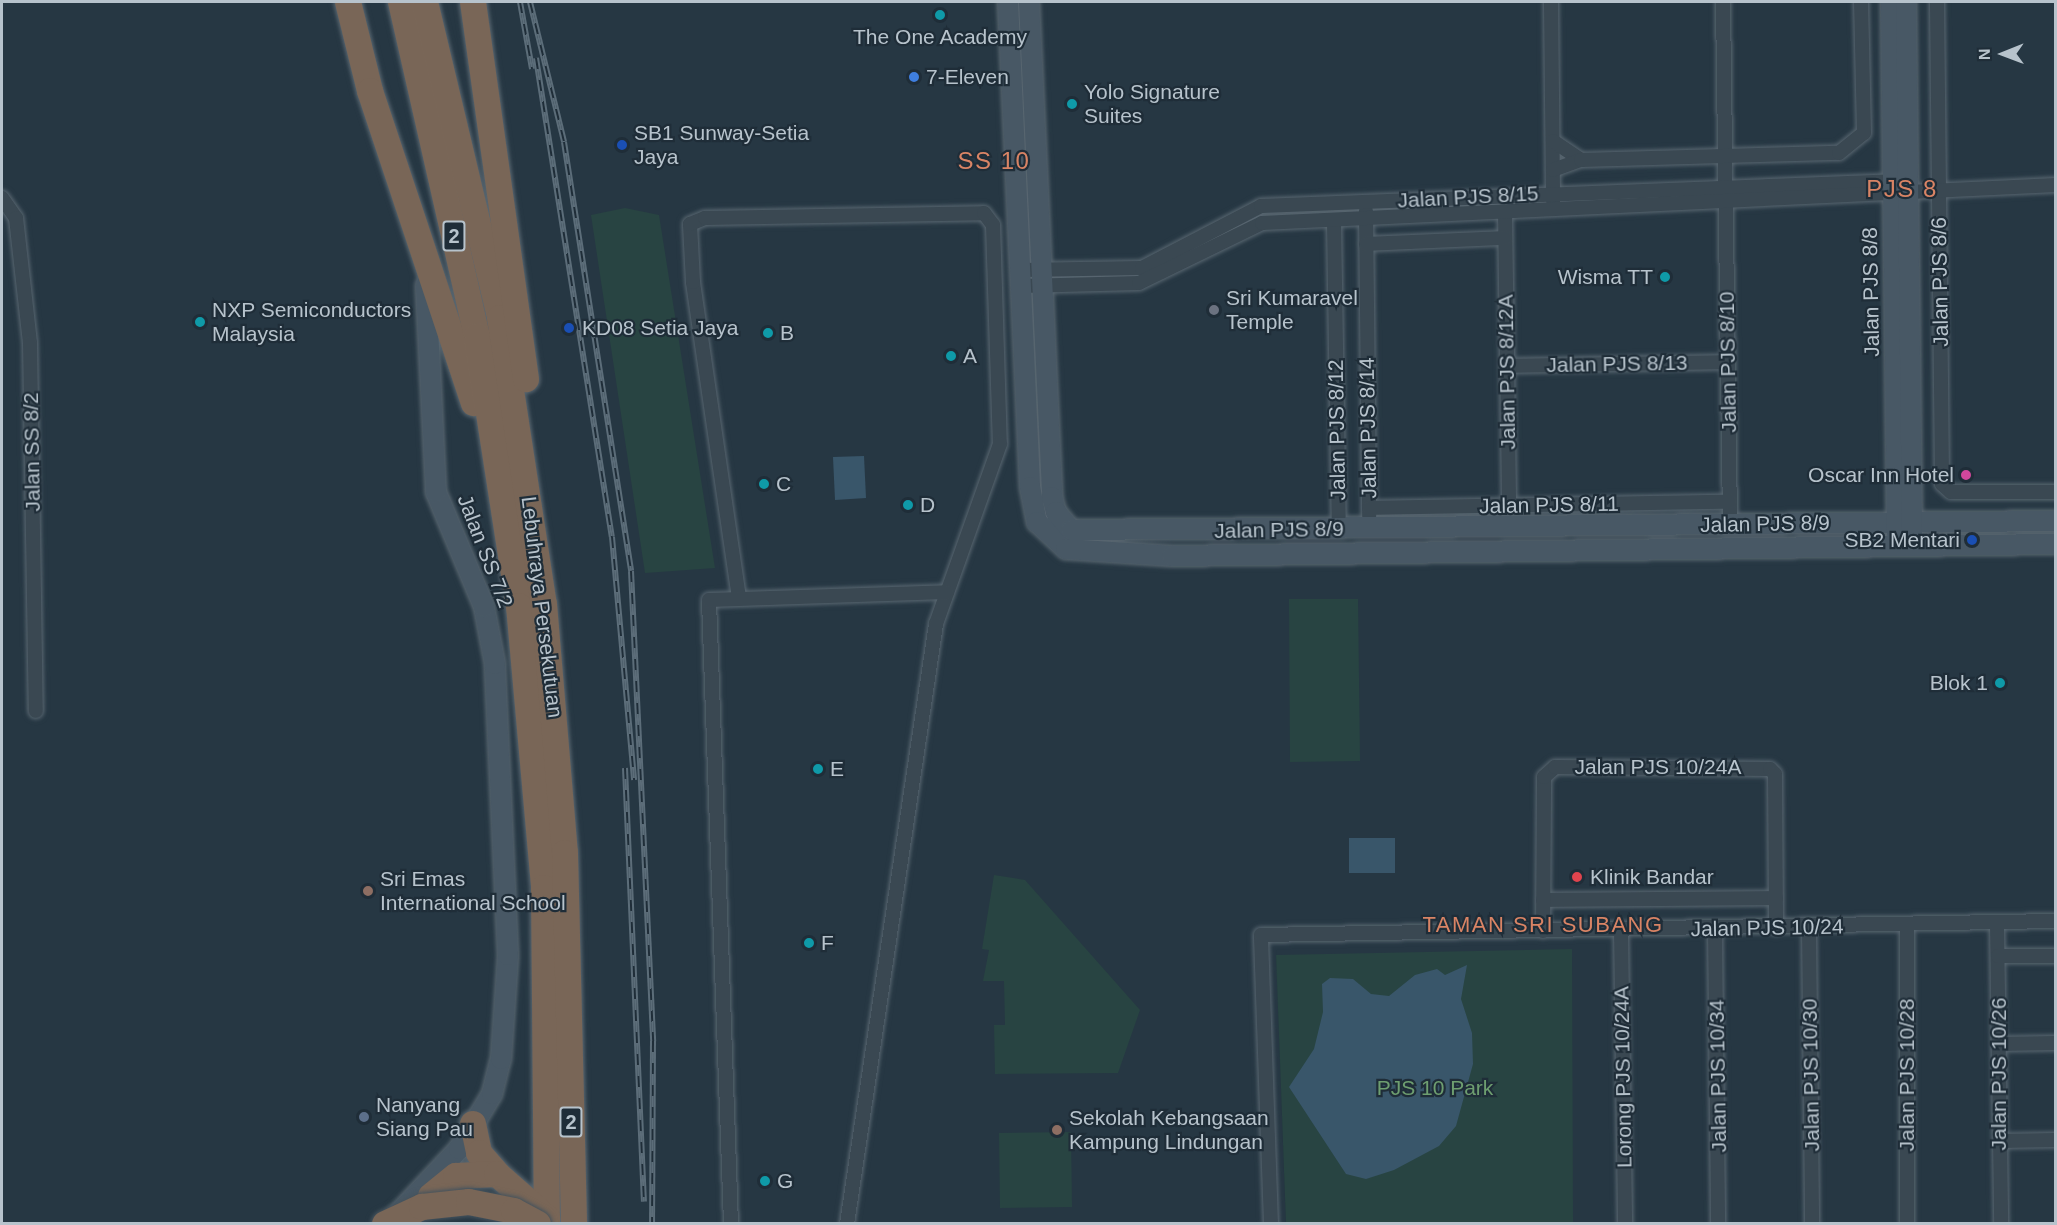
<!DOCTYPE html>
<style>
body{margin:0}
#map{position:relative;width:2057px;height:1225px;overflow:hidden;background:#263743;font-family:Arial,sans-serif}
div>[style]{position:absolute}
.green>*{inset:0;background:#284442}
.water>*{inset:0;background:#39566a}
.roads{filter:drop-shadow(0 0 2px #586670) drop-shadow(0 0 2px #586670)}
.street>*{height:14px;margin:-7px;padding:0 7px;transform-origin:7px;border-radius:7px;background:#3a4852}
.secondary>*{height:20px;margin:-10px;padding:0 10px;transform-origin:10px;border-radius:10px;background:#485865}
.highway>*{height:26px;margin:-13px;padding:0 13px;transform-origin:13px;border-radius:13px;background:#796657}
.rail>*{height:6px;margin-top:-3px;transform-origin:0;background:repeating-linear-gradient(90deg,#1f2d38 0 11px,#5c6d79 0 22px);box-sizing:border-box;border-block:2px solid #5c6d79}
.bridges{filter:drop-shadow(0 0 2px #45535d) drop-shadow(0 0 2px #45535d)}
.highway-bridge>*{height:26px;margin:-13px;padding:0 13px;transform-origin:13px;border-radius:13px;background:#796657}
.dots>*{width:16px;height:16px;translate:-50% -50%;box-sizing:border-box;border:3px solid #1f2d38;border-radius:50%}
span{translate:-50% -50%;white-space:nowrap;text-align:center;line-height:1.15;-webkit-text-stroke:4.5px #1f2d38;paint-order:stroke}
.shield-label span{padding:2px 4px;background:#1f2d38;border:2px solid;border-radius:4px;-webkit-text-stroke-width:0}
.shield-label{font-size:20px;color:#b7c3cc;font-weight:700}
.poi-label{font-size:21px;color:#b7c3cc}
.left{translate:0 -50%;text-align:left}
.right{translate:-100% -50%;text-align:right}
.street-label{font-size:21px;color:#b7c3cc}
.park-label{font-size:21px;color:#6e9e70}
.neighbourhood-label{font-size:22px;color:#d98465;letter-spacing:1.5px}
.quarter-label{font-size:24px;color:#d98465;letter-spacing:1.5px}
.frame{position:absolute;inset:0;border:3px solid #b7c3cc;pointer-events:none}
.north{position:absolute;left:1973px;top:24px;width:60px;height:60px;-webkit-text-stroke:4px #1f2d38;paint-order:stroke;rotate:269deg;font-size:16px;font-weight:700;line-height:24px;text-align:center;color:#b7c3cc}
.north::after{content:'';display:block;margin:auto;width:21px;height:27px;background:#b7c3cc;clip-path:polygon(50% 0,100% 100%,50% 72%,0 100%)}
</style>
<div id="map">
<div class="green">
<i style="clip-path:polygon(625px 208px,659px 215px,715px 568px,645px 573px,591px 215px)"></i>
<i style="clip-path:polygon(1289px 599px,1358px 599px,1360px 761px,1290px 762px)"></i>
<i style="clip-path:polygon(994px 875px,1025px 880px,1140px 1010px,1118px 1073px,995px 1074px,994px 1025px,1005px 1025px,1004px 981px,983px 981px,989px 950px,982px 949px)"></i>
<i style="clip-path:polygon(1572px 949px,1573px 1223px,1286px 1223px,1276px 955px)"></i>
<i style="clip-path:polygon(1071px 1132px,1072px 1207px,1000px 1208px,999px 1133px)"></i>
</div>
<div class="water">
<i style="clip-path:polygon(864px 456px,866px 498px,835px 500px,833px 457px)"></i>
<i style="clip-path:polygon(1349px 838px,1395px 838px,1395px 873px,1349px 873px)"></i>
<i style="clip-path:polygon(1467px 965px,1461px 999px,1472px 1033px,1473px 1064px,1456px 1126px,1439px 1146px,1394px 1170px,1366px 1179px,1346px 1174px,1289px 1087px,1314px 1049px,1323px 1012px,1322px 984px,1330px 978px,1353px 979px,1371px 994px,1389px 996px,1415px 975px,1437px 969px,1445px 975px)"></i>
</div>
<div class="roads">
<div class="street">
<i style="left:1551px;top:2px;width:199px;rotate:89.4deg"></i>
<i style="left:1723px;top:2px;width:522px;rotate:89.23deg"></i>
<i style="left:1937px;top:2px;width:482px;rotate:89.4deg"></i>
<i style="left:1942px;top:484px;width:12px;rotate:42deg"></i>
<i style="left:1951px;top:492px;width:105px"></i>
<i style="left:1553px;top:141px;width:34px;rotate:34deg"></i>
<i style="left:1553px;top:170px;width:30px;rotate:-20deg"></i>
<i style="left:1581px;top:160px;width:258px;rotate:-1.6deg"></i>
<i style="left:1839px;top:153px;width:32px;rotate:-39deg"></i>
<i style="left:1864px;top:133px;width:131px;rotate:-91.3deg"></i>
<i style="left:2px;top:198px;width:24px;rotate:55deg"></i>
<i style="left:16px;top:218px;width:126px;rotate:83.6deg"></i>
<i style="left:30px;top:343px;width:368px;rotate:89.1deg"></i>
<i style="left:1366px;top:211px;width:305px;rotate:89.4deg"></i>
<i style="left:1505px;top:212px;width:294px;rotate:89.2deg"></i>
<i style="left:1334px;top:221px;width:310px;rotate:89.1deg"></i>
<i style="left:1366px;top:244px;width:139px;rotate:-2.5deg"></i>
<i style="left:1022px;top:270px;width:120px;rotate:-1deg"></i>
<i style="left:1142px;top:268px;width:134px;rotate:-27.5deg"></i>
<i style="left:1261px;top:206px;width:640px;rotate:-2.24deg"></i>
<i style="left:1022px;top:286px;width:117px;rotate:-1.5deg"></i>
<i style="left:1139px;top:283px;width:137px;rotate:-26deg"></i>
<i style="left:1262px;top:223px;width:795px;rotate:-2.74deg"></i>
<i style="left:1507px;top:366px;width:221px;rotate:-1deg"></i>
<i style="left:1369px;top:508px;width:361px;rotate:-1deg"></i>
<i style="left:739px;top:598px;width:319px;rotate:-98.3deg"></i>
<i style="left:693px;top:282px;width:58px;rotate:-93deg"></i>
<i style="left:690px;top:224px;width:16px;rotate:-22deg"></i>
<i style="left:705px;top:218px;width:279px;rotate:-1deg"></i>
<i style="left:984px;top:213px;width:15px;rotate:53deg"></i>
<i style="left:993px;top:225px;width:219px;rotate:88.2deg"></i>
<i style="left:1000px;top:444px;width:191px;rotate:109.6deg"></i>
<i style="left:936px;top:624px;width:607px;rotate:98.44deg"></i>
<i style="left:1543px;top:900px;width:233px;rotate:-0.5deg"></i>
<i style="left:1997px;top:924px;width:300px;rotate:89.2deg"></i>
<i style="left:1907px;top:926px;width:298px;rotate:90deg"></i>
<i style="left:1809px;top:927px;width:297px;rotate:89.4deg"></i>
<i style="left:1715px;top:928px;width:296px;rotate:89.4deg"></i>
<i style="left:1621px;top:930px;width:294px;rotate:89.2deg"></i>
<i style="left:1543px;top:931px;width:154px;rotate:-89.6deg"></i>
<i style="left:1544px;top:777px;width:15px;rotate:-42deg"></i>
<i style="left:1555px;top:767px;width:215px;rotate:0.5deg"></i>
<i style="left:1770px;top:769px;width:7px;rotate:45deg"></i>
<i style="left:1775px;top:774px;width:154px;rotate:89.6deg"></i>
<i style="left:1998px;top:956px;width:58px"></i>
<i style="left:1999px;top:1044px;width:57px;rotate:-1deg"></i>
<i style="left:2000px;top:1141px;width:56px;rotate:-1deg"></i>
<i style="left:731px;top:1224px;width:624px;rotate:-92.02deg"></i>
<i style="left:709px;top:600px;width:238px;rotate:-1.9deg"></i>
<i style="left:1271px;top:1224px;width:289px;rotate:-92deg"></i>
<i style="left:1261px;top:935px;width:795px;rotate:-1.01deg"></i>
</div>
<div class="secondary">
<i style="left:1008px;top:2px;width:485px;rotate:87.4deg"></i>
<i style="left:1030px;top:487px;width:36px;rotate:79deg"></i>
<i style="left:1037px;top:522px;width:40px;rotate:43deg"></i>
<i style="left:1066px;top:549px;width:106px;rotate:3.8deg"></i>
<i style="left:1172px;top:556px;width:884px;rotate:-0.78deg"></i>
<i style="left:1029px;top:2px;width:496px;rotate:87.3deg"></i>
<i style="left:1052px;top:497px;width:16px;rotate:75deg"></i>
<i style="left:1056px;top:512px;width:23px;rotate:50deg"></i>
<i style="left:1071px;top:530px;width:985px;rotate:-0.52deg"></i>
<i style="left:1891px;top:2px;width:532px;rotate:89.35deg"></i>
<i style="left:1906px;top:2px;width:531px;rotate:89.35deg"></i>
<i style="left:396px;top:1216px;width:92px;rotate:-46.8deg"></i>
<i style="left:459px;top:1149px;width:64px;rotate:-59deg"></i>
<i style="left:492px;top:1094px;width:36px;rotate:-76deg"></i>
<i style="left:501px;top:1059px;width:104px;rotate:-86.1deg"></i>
<i style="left:508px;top:955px;width:291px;rotate:-92.6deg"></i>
<i style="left:495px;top:664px;width:58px;rotate:-100.9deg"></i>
<i style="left:484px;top:607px;width:125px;rotate:-112.7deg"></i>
<i style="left:436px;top:492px;width:207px;rotate:-92.8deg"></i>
</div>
<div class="highway">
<i style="left:348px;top:2px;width:92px;rotate:76.1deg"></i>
<i style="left:370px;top:91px;width:329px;rotate:71.6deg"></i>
<i style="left:401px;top:2px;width:343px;rotate:77.2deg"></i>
<i style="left:477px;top:336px;width:273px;rotate:81.2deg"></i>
<i style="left:519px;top:606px;width:283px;rotate:84.9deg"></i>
<i style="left:544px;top:888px;width:336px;rotate:89.5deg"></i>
<i style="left:425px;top:2px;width:325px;rotate:76.6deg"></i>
<i style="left:500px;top:318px;width:289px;rotate:81.3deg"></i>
<i style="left:544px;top:604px;width:250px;rotate:85.2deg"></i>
<i style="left:565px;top:853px;width:371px;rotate:88.6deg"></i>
<i style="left:473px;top:2px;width:381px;rotate:82deg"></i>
<i style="left:473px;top:1124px;width:30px;rotate:78deg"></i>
<i style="left:479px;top:1153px;width:28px;rotate:49deg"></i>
<i style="left:431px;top:1196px;width:32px;rotate:-39deg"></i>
<i style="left:456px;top:1176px;width:41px;rotate:-2.8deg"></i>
<i style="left:497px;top:1174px;width:67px;rotate:41.3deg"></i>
</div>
</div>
<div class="rail">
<i style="left:520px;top:2px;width:68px;rotate:79.8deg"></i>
<i style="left:530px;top:2px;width:144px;rotate:76.3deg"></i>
<i style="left:564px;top:142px;width:434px;rotate:81.1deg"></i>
<i style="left:631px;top:571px;width:471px;rotate:87.3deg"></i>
<i style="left:653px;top:1041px;width:183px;rotate:90.3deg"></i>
<i style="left:536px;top:58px;width:485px;rotate:81deg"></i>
<i style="left:612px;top:537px;width:244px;rotate:84.8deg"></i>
<i style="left:625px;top:768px;width:434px;rotate:87.5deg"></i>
</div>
<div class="bridges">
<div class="highway-bridge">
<i style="left:385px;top:1224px;width:41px;rotate:-24.7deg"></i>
<i style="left:422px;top:1207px;width:47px;rotate:-6.1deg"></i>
<i style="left:469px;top:1202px;width:46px;rotate:11.3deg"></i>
<i style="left:514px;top:1211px;width:27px;rotate:28deg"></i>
</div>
</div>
<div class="dots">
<i style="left:940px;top:15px;background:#0f9aa8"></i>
<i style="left:914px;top:77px;background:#3f7fe0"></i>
<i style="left:1072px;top:104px;background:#0f9aa8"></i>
<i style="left:622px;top:145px;background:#1a4fb4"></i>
<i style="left:1665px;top:277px;background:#0f9aa8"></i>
<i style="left:1214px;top:310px;background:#6b7280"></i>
<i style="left:200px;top:322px;background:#0f9aa8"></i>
<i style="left:569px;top:328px;background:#1a4fb4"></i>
<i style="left:768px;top:333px;background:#0f9aa8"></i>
<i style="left:951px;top:356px;background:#0f9aa8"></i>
<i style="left:1966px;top:475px;background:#d1479c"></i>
<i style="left:764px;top:484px;background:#0f9aa8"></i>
<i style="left:908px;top:505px;background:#0f9aa8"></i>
<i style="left:1972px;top:540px;background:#1a4fb4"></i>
<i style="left:2000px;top:683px;background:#0f9aa8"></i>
<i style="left:818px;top:769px;background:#0f9aa8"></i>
<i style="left:1577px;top:877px;background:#e0444e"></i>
<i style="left:368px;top:891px;background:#8d6e63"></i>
<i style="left:809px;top:943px;background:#0f9aa8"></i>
<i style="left:364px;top:1117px;background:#5c6f8a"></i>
<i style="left:1057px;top:1130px;background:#8d6e63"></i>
<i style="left:765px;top:1181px;background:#0f9aa8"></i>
</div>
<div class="shield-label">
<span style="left:454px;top:236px">2</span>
<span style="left:571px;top:1122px">2</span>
</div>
<div class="poi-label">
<span style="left:940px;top:37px">The One Academy</span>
<span class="left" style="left:926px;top:77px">7-Eleven</span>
<span class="left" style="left:1084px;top:104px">Yolo Signature<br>Suites</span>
<span class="left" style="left:634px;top:145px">SB1 Sunway-Setia<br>Jaya</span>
<span class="right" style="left:1653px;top:277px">Wisma TT</span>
<span class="left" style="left:1226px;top:310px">Sri Kumaravel<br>Temple</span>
<span class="left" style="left:212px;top:322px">NXP Semiconductors<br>Malaysia</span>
<span class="left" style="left:582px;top:328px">KD08 Setia Jaya</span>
<span class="left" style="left:780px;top:333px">B</span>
<span class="left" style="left:963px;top:356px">A</span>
<span class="right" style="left:1954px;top:475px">Oscar Inn Hotel</span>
<span class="left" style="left:776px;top:484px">C</span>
<span class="left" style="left:920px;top:505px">D</span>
<span class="right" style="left:1960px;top:540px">SB2 Mentari</span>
<span class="right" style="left:1988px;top:683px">Blok 1</span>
<span class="left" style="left:830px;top:769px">E</span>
<span class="left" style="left:1590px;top:877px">Klinik Bandar</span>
<span class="left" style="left:380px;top:891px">Sri Emas<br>International School</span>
<span class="left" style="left:821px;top:943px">F</span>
<span class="left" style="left:376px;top:1117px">Nanyang<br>Siang Pau</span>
<span class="left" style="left:1069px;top:1130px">Sekolah Kebangsaan<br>Kampung Lindungan</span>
<span class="left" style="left:777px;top:1181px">G</span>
</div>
<div class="street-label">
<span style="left:1468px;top:197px;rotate:-3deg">Jalan PJS 8/15</span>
<span style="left:1940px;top:282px;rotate:-91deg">Jalan PJS 8/6</span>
<span style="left:1871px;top:292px;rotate:-91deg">Jalan PJS 8/8</span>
<span style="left:1728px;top:362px;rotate:-91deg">Jalan PJS 8/10</span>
<span style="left:1617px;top:364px;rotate:-1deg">Jalan PJS 8/13</span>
<span style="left:1507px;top:372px;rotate:-91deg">Jalan PJS 8/12A</span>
<span style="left:1368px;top:428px;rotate:-91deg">Jalan PJS 8/14</span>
<span style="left:1337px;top:430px;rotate:-91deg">Jalan PJS 8/12</span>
<span style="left:32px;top:452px;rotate:-91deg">Jalan SS 8/2</span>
<span style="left:1549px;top:505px;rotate:-1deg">Jalan PJS 8/11</span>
<span style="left:1765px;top:524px;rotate:-1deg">Jalan PJS 8/9</span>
<span style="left:1279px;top:530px;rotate:-1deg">Jalan PJS 8/9</span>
<span style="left:485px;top:551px;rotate:69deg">Jalan SS 7/2</span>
<span style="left:542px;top:607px;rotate:83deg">Lebuhraya Persekutuan</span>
<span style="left:1658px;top:767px">Jalan PJS 10/24A</span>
<span style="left:1767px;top:928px;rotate:-1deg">Jalan PJS 10/24</span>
<span style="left:1999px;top:1074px;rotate:-90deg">Jalan PJS 10/26</span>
<span style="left:1811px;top:1075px;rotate:-91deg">Jalan PJS 10/30</span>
<span style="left:1907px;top:1075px;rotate:-90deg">Jalan PJS 10/28</span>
<span style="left:1718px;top:1076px;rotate:-91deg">Jalan PJS 10/34</span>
<span style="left:1623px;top:1077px;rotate:-91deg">Lorong PJS 10/24A</span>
</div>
<div class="park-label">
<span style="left:1435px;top:1088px">PJS 10 Park</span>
</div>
<div class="neighbourhood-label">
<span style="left:1543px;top:925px">TAMAN SRI SUBANG</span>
</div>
<div class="quarter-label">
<span style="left:994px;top:161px">SS 10</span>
<span style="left:1902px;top:189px">PJS 8</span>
</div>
<div class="frame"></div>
<div class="north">N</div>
</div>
